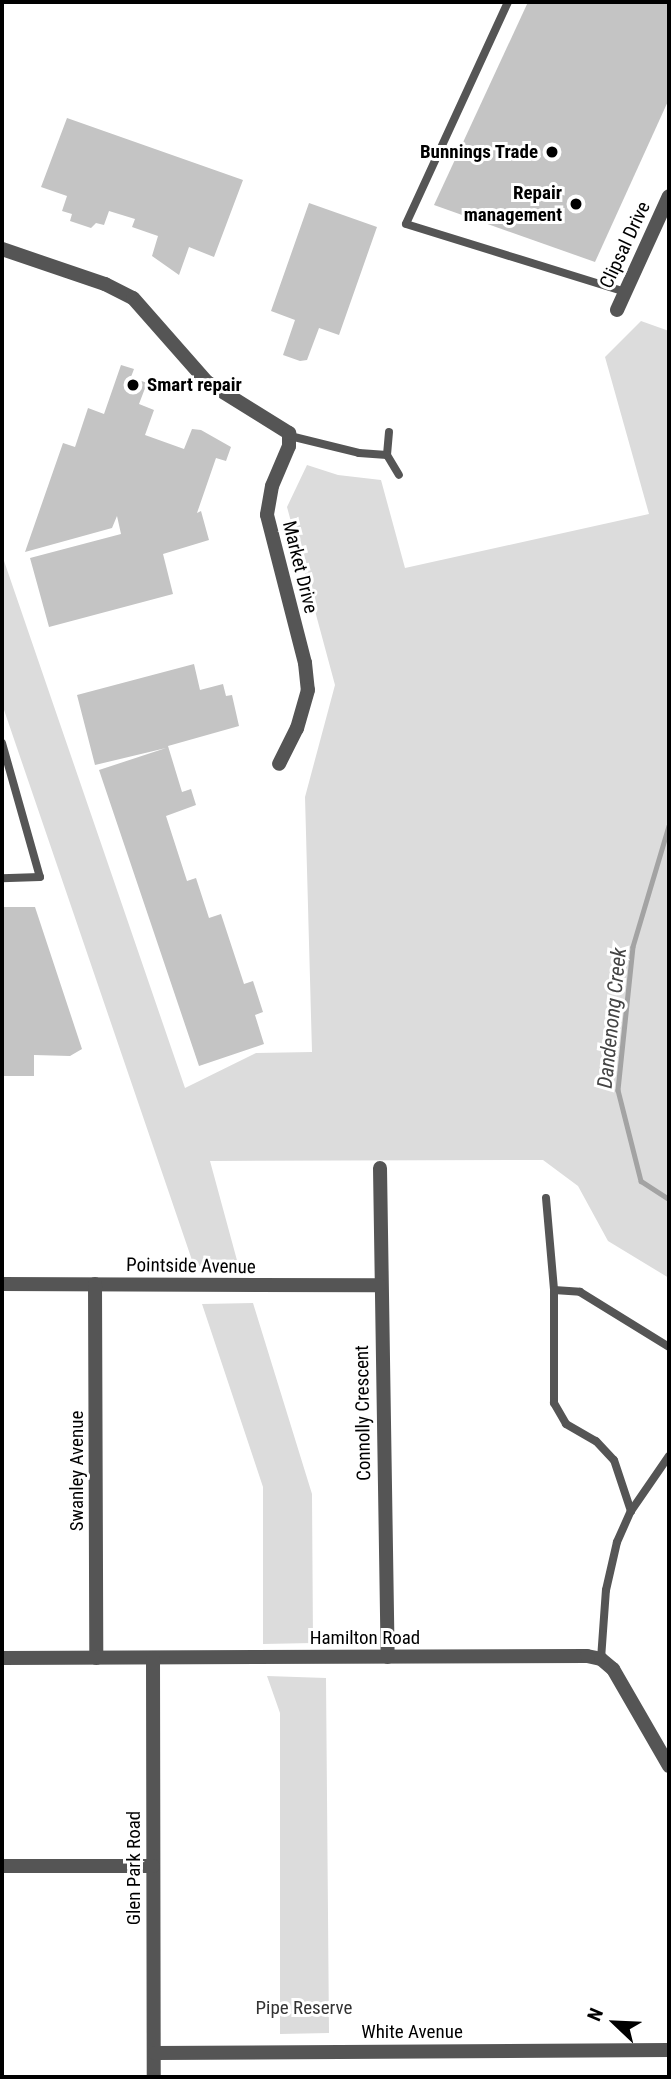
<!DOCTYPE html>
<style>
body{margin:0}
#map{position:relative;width:671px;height:2079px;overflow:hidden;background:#fff;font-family:"Roboto Condensed",sans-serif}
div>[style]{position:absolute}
.green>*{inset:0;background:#dcdcdc}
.stream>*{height:4.5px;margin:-2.25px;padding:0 2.25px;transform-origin:2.25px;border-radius:2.25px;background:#a3a3a3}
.building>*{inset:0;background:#c4c4c4}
.lane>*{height:8px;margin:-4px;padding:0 4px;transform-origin:4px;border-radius:4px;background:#555}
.street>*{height:14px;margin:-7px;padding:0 7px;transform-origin:7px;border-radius:7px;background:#555}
.dots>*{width:19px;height:19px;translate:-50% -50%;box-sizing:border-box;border:4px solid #fff;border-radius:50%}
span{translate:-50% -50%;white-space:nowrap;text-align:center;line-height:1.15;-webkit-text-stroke:6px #fff;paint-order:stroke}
.poi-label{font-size:19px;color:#000;font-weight:700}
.right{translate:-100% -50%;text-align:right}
.left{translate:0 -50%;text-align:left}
.street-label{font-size:19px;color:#000}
.park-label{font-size:19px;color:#333}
.water-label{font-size:21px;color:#444;font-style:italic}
.frame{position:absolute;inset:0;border:4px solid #000;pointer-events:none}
.north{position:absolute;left:580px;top:1988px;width:70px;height:70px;-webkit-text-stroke:5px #fff;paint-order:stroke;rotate:293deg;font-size:19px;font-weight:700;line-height:28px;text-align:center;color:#000}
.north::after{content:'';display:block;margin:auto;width:24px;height:32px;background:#000;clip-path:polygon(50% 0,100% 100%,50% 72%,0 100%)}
</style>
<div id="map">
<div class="green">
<i style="clip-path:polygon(641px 321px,669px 331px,669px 1278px,608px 1241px,578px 1186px,543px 1160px,210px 1161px,238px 1264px,194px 1266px,2px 704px,2px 555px,185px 1088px,256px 1053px,312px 1052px,305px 797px,335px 685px,287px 507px,307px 465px,338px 475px,381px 480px,405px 568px,649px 514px,605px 357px)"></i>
<i style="clip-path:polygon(253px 1303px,312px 1494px,313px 1643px,263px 1644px,263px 1487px,202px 1304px)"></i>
<i style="clip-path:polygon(267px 1676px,326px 1678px,329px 2033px,280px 2034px,280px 1713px)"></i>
</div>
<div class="stream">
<i style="left:669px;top:826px;width:126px;rotate:106.6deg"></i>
<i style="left:633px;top:947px;width:144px;rotate:96deg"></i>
<i style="left:618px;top:1090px;width:94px;rotate:75.8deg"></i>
<i style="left:641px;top:1181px;width:33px;rotate:33deg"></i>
</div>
<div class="building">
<i style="clip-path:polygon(528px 2px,669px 2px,669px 99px,595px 262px,434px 205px)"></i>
<i style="clip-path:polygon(67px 118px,243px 180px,214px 257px,189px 247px,179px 275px,152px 256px,158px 236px,132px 227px,135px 219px,109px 211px,104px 225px,96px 223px,91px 228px,70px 221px,72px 214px,62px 211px,67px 196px,41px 187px)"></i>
<i style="clip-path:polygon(309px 203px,377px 227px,339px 335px,319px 328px,307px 360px,300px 361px,283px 355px,295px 320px,271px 311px)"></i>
<i style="clip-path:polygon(121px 365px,134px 369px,131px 377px,147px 383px,139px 404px,154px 410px,145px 435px,184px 449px,192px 429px,201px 430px,231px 447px,226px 461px,216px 458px,197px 513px,201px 511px,209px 540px,163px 554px,173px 594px,49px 627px,30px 558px,121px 534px,117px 516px,112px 528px,25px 552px,63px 443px,75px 447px,88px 408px,104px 414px)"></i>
<i style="clip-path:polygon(194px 664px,200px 690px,223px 684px,226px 696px,232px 695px,239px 726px,168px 746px,182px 792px,191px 789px,196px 805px,166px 816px,187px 881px,196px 878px,209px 918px,221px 914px,244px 984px,253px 981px,263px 1012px,255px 1015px,264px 1044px,199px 1066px,99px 770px,166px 748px,95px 765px,77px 695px)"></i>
<i style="clip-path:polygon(2px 907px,35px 907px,82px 1049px,70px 1056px,34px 1055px,34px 1076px,2px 1076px)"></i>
</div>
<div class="lane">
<i style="left:508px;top:2px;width:244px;rotate:114.7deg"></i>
<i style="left:406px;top:224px;width:229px;rotate:17.2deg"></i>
<i style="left:389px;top:432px;width:23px;rotate:95deg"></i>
<i style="left:387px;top:455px;width:23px;rotate:59deg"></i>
<i style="left:290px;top:436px;width:71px;rotate:13.8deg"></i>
<i style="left:359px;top:453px;width:28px;rotate:4deg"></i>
<i style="left:2px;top:743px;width:139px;rotate:74.2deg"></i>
<i style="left:40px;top:877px;width:38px;rotate:178deg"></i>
<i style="left:546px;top:1198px;width:92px;rotate:85deg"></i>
<i style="left:554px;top:1290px;width:26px;rotate:4deg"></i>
<i style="left:580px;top:1292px;width:105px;rotate:31.7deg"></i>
<i style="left:554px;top:1290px;width:113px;rotate:90deg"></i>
<i style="left:554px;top:1403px;width:24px;rotate:60deg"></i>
<i style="left:566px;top:1424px;width:34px;rotate:30deg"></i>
<i style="left:596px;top:1441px;width:26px;rotate:47deg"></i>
<i style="left:614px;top:1460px;width:54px;rotate:71.6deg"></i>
<i style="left:601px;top:1659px;width:69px;rotate:-85.9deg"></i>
<i style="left:606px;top:1590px;width:49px;rotate:-77.1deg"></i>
<i style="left:617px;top:1542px;width:34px;rotate:-66deg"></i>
<i style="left:631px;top:1511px;width:67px;rotate:-55.4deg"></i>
</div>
<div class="street">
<i style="left:2px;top:249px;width:109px;rotate:18.8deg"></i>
<i style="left:105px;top:284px;width:31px;rotate:27deg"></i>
<i style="left:133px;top:298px;width:112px;rotate:48.6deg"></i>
<i style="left:207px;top:382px;width:97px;rotate:31.9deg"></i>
<i style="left:289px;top:433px;width:13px;rotate:90deg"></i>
<i style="left:289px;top:446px;width:43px;rotate:113deg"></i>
<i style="left:272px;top:486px;width:29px;rotate:100deg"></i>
<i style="left:267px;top:515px;width:153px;rotate:75.6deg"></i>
<i style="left:305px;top:663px;width:27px;rotate:84deg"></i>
<i style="left:308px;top:690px;width:40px;rotate:106deg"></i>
<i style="left:297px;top:728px;width:40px;rotate:116.6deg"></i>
<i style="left:617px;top:310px;width:125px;rotate:-65.5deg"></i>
<i style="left:380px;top:1168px;width:489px;rotate:89.1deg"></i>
<i style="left:2px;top:1284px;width:377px;rotate:0.2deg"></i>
<i style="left:95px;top:1284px;width:374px;rotate:89.8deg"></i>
<i style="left:2px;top:1658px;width:585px;rotate:-0.2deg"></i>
<i style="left:587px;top:1656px;width:14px;rotate:12deg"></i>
<i style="left:601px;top:1659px;width:16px;rotate:40deg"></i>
<i style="left:613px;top:1669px;width:112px;rotate:60deg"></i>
<i style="left:153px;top:1658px;width:419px;rotate:89.9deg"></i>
<i style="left:2px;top:1866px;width:151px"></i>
<i style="left:155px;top:2053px;width:514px;rotate:-0.33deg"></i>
</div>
<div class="dots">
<i style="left:552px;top:152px;background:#000"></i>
<i style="left:576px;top:204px;background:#000"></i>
<i style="left:133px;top:385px;background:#000"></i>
</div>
<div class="poi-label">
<span class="right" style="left:538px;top:152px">Bunnings Trade</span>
<span class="right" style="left:562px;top:204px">Repair<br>management</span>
<span class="left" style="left:147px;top:385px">Smart repair</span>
</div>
<div class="street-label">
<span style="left:625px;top:245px;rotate:-65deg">Clipsal Drive</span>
<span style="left:300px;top:567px;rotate:76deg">Market Drive</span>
<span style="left:191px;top:1266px;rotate:1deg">Pointside Avenue</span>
<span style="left:363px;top:1413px;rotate:-91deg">Connolly Crescent</span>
<span style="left:77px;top:1471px;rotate:-90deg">Swanley Avenue</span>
<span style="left:365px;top:1638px">Hamilton Road</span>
<span style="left:134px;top:1868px;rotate:-90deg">Glen Park Road</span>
<span style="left:412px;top:2032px">White Avenue</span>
</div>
<div class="park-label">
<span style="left:304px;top:2008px">Pipe Reserve</span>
</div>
<div class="water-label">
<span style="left:612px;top:1018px;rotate:-84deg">Dandenong Creek</span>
</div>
<div class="frame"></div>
<div class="north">N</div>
</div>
